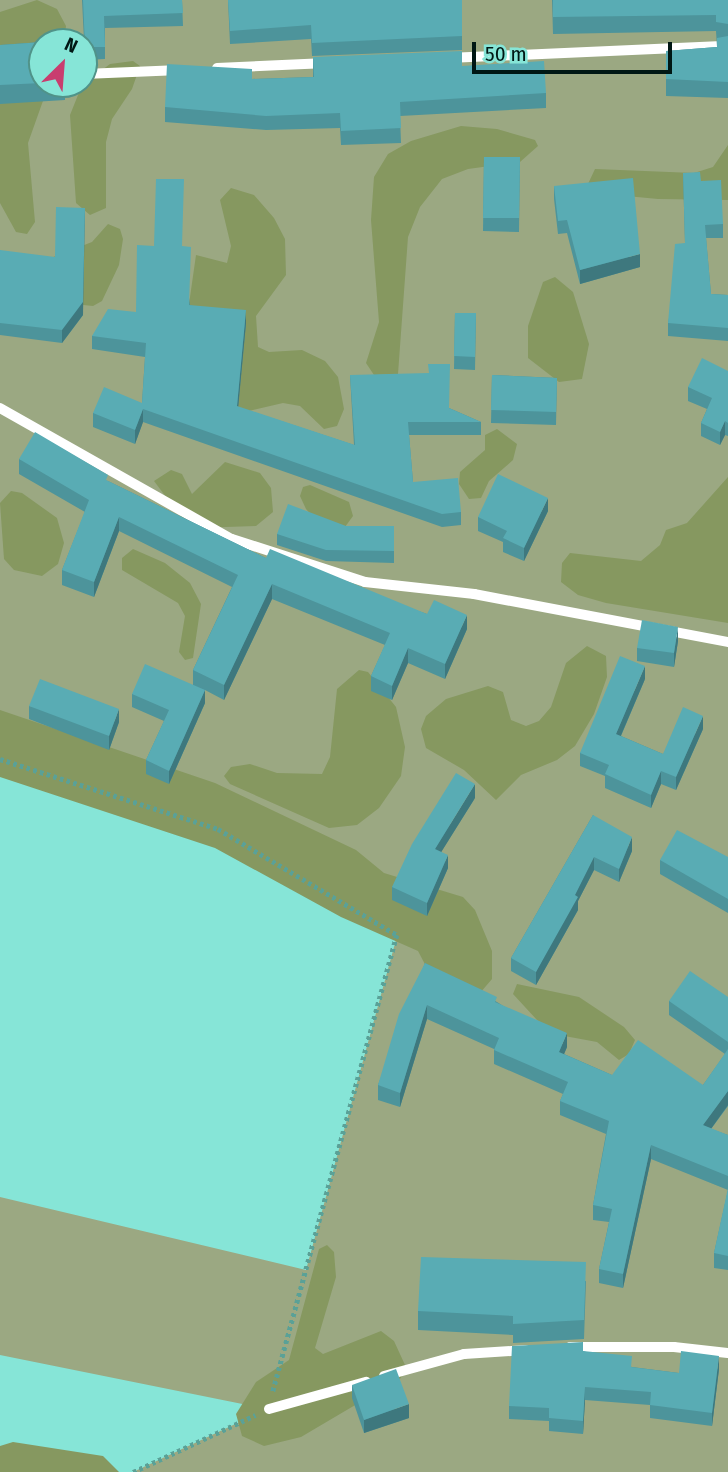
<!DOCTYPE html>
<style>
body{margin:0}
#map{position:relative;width:728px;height:1472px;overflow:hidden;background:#86e5d7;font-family:"Fira Sans Condensed",sans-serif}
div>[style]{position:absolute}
.green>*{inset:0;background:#9ba882}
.forest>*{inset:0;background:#869860}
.path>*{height:4.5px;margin-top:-2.25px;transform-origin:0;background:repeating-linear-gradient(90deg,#5aa197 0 3.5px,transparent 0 7px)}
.service>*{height:10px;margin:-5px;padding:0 5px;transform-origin:5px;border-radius:5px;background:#fff}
.wall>*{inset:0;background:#4d949b}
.shaded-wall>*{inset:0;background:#3e787e}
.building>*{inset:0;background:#59acb4}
span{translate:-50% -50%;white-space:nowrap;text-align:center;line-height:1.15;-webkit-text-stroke:5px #86e5d7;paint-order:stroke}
.north{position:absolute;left:28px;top:28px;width:70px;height:70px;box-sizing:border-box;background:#86e5d7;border:2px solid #509389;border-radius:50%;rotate:25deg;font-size:19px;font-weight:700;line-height:28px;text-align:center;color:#001714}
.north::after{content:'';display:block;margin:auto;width:24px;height:32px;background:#c93d6f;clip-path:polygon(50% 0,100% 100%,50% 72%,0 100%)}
.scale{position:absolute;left:472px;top:42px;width:200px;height:32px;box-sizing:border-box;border:4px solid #001714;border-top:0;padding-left:9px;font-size:21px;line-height:24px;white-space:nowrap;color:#001714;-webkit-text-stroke:5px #86e5d7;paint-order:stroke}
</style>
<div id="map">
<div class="green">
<i style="clip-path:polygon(evenodd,0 0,728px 0,728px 1472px,133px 1472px,267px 1409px,0 1355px,0 1197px,306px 1270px,397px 936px,218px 829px,0 759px,0 0,42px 42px,84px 42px,84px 84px,42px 84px,42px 42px)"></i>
</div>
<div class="forest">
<i style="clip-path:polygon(37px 0,57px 9px,66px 26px,64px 42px,42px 42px,42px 84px,49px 84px,28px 143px,35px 222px,27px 234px,16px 232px,0 203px,0 12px)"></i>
<i style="clip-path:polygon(133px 61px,140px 66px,132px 89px,112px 119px,106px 142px,106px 208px,90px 215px,76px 203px,70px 115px,82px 85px,110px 64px)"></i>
<i style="clip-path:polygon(461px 126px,497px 129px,535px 140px,538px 146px,520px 162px,468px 169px,442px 179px,420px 207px,408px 237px,398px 374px,374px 375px,366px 363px,379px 322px,371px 220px,374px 177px,388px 154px,411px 141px)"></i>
<i style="clip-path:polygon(728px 145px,728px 200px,658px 199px,595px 193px,587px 186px,595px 169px,694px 173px,713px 167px)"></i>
<i style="clip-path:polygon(231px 188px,254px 195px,274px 218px,285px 239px,286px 275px,256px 316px,258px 347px,269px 352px,302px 350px,325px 361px,338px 377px,344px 409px,337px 426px,324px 429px,300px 406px,283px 403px,249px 411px,226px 404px,184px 339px,196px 255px,227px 263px,231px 246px,220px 200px)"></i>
<i style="clip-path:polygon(108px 224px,120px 229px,123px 239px,119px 265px,102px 301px,93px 306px,36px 300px,43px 261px,92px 242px)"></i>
<i style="clip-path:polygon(555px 277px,573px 292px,589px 344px,582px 379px,559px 382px,528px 358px,528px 326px,543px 282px)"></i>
<i style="clip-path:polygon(497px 429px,517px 444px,513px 460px,489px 481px,481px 498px,469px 499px,459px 484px,460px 472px,485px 450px,485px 435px)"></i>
<i style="clip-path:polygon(225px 462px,260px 473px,271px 488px,273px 512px,256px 526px,195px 528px,181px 517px,154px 481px,171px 470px,182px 474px,192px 494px)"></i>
<i style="clip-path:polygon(728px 477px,728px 623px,606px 603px,578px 595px,561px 582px,562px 563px,570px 553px,641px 561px,660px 545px,666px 530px,687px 523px)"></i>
<i style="clip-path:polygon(310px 485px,349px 502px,353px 516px,345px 527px,313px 517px,306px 509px,300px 496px,303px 487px)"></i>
<i style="clip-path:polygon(11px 491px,22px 493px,57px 518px,64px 543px,58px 564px,42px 576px,14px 570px,4px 559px,0 503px)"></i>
<i style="clip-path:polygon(133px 549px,165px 563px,190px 583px,201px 604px,193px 658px,185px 660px,179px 652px,185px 616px,178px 603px,122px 570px,122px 558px)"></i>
<i style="clip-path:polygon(587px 646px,606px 656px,607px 677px,594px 714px,575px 746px,557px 760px,521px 775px,496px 800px,464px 770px,426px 748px,421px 729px,426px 716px,446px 699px,488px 686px,503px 692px,511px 720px,526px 726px,539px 721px,551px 707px,566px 663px)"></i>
<i style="clip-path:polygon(359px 670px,368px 672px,396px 707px,405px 747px,401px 776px,379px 808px,357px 825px,329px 828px,230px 784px,224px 776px,231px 767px,250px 764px,277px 773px,322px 774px,330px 757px,337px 689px)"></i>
<i style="clip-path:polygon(0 710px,215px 783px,356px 850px,384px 873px,463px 897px,475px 910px,492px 951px,492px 979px,480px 993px,429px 972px,418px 951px,341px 917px,215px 848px,0 777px)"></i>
<i style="clip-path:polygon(517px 984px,579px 997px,624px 1027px,635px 1040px,629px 1054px,619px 1060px,597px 1042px,559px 1035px,537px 1020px,513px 994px)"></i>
<i style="clip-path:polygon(327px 1245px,334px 1252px,336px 1277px,315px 1348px,323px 1354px,381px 1331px,394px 1341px,405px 1365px,401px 1378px,301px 1437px,264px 1446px,242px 1436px,236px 1414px,256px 1382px,289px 1360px,319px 1249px)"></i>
<i style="clip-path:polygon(13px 1442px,103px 1456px,119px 1472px,0 1472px,0 1446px)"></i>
</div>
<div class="path">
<i style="left:0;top:759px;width:229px;rotate:17.8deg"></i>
<i style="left:218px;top:829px;width:208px;rotate:30.6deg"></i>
<i style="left:397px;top:935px;width:473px;rotate:105.2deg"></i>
<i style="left:133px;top:1472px;width:135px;rotate:-25deg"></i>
</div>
<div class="service">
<i style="left:448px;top:58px;width:280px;rotate:-2.5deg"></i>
<i style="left:217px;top:68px;width:110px;rotate:-2.6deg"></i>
<i style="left:84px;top:74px;width:96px;rotate:-2.4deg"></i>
<i style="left:0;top:408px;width:266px;rotate:29.5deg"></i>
<i style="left:232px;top:539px;width:140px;rotate:17.9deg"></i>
<i style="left:365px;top:582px;width:110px;rotate:6.3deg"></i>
<i style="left:474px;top:594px;width:258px;rotate:10.7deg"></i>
<i style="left:570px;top:1347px;width:104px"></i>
<i style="left:674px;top:1347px;width:54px;rotate:6.3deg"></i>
<i style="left:384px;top:1376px;width:83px;rotate:-15.4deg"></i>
<i style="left:464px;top:1354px;width:62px;rotate:-3.7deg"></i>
<i style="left:269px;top:1409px;width:101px;rotate:-15.6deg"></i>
</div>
<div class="wall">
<i style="clip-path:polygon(82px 0,182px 0,183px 26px,105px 28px,105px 59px,85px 60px)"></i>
<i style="clip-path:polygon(228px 0,462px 0,462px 50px,312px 56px,311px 39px,230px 44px)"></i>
<i style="clip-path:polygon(552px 0,728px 0,728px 98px,666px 96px,666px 51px,717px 47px,716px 31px,553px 34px)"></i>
<i style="clip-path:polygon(42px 42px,42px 84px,65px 84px,65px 100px,0 104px,0 45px)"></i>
<i style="clip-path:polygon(313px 57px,462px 66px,546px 93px,546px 108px,400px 116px,401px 143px,341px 145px,340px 128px,266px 130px,165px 122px,165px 107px,252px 79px,313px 77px)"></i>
<i style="clip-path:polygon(484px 157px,520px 157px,519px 232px,483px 231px)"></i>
<i style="clip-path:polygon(683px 173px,701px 181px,723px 224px,723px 238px,706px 238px,711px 294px,728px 295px,728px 341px,668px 336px,668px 323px,685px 243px)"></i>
<i style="clip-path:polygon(554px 186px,640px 267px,580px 284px,567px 233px,558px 234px,554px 199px)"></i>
<i style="clip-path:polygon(182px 246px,190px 305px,246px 323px,238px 407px,354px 445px,350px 375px,449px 408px,481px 422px,481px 435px,409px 435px,413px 482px,461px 512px,461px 525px,442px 527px,143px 422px,135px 444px,93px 427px,93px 413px,142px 403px,145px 357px,92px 349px,92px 336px,136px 312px)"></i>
<i style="clip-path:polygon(0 250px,83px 315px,62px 343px,0 335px)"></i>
<i style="clip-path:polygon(455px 313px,476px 313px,475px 370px,454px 369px)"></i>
<i style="clip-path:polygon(728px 371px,728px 436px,725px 435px,720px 445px,701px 436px,701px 423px,707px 409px,688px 401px,688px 387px)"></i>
<i style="clip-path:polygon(492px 375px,557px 378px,556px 425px,491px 423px)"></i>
<i style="clip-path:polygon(19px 459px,108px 481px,266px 558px,427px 614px,467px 629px,445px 679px,408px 663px,392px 700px,371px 691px,371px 676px,385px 645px,272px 599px,224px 700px,205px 690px,205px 703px,169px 784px,146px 774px,146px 760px,164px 721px,132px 707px,132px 694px,193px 685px,193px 670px,232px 587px,119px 531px,94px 597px,62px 585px,62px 570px,85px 512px,19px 474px)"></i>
<i style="clip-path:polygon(548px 511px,524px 561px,503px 552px,503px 542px,478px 531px,478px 517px)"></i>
<i style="clip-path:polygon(346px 526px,394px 526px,394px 563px,326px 561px,277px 545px,277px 534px)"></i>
<i style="clip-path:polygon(678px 641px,674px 667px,637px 661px,637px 648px)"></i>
<i style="clip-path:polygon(645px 679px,621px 736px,663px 754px,703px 729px,676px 790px,661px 784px,651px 808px,605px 788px,605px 776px,580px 766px,580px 753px)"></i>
<i style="clip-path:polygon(29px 706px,119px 722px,109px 750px,29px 719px)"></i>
<i style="clip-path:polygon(475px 798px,441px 852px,448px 868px,427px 916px,392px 900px,392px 887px)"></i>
<i style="clip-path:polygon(593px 815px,632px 851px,619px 882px,594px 870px,578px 901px,578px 910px,536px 985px,511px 971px,511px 958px)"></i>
<i style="clip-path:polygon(728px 857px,728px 913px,660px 874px,660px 860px)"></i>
<i style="clip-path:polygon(425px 963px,497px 1002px,567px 1047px,564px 1054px,612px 1075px,703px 1085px,725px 1054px,669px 1015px,669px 1001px,728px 997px,728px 1106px,711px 1129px,728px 1135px,728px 1270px,714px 1268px,714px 1253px,728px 1190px,651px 1159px,623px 1288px,599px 1283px,599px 1269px,609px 1222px,593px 1220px,593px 1205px,606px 1134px,560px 1115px,560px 1101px,563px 1094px,494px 1064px,494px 1049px,427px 1019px,400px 1107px,378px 1100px,378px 1085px)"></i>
<i style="clip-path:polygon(586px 1281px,584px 1339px,513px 1343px,513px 1335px,418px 1330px,418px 1311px)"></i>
<i style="clip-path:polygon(583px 1351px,632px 1367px,679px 1373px,719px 1369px,712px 1426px,650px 1418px,650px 1405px,585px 1400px,583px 1434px,549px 1431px,549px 1421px,509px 1419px,509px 1406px)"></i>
<i style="clip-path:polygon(352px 1385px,409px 1418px,364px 1433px,352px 1398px)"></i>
</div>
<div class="shaded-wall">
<i style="clip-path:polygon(85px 208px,83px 315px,62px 343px,62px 330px)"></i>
<i style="clip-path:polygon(640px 254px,640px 267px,580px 284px,580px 270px)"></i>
<i style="clip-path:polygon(246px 310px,246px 323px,237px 420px,237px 406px)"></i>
<i style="clip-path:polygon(143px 409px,143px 422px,135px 444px,135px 430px)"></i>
<i style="clip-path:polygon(725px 421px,725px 435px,720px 445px,720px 432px)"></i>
<i style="clip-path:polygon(548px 498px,548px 511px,524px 561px,524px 548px)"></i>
<i style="clip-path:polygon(119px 517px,119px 531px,94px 597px,94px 582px)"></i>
<i style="clip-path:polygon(272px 584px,272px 599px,224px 700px,224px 685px)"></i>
<i style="clip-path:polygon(467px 615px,467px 629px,445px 679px,445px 664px)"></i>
<i style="clip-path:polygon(678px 627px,678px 641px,674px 667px,674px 653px)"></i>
<i style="clip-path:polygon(408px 648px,408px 663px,392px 700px,392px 686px)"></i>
<i style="clip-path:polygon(645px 666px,645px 679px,616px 747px,616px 734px)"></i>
<i style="clip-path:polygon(205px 690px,205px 703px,169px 784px,169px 771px)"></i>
<i style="clip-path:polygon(119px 709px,119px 722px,109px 750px,109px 736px)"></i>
<i style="clip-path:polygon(703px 716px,703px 729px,676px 790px,676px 777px)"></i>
<i style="clip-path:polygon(661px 771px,661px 784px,651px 808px,651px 795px)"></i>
<i style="clip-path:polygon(475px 784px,475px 798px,435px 862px,435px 849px)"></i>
<i style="clip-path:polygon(632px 837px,632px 851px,619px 882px,619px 869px)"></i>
<i style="clip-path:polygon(448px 855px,448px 868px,427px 916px,427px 903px)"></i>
<i style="clip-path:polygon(594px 857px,594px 870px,578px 901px,578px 910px,536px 985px,536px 972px)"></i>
<i style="clip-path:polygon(427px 1005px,427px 1019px,400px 1107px,400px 1093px)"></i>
<i style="clip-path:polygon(567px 1033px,567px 1047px,559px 1066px,559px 1052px)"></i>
<i style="clip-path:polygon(728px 1091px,728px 1105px,703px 1140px,703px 1125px)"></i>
<i style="clip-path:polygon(651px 1145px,651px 1159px,623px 1288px,623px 1274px)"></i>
<i style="clip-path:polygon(719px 1356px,719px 1369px,712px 1426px,712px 1413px)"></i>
<i style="clip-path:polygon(585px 1387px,585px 1400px,583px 1434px,583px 1421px)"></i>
<i style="clip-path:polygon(409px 1404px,409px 1418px,364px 1433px,364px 1420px)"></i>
</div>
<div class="building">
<i style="clip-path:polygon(83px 0,182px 0,183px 13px,104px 16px,105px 47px,85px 47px)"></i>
<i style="clip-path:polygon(228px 0,462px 0,462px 36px,312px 43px,311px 25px,230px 31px)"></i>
<i style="clip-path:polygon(553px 0,728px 0,728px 24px,716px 22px,716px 15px,553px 17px)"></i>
<i style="clip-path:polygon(728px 36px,728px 82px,666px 79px,666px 51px,717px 47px,717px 38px)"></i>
<i style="clip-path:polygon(42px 42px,42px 83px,0 85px,0 45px)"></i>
<i style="clip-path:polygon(462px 51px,462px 66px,544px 61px,546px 93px,400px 102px,401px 128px,341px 131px,340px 113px,266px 116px,165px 107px,167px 64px,252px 69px,252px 79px,314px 77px,313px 57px)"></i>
<i style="clip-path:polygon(484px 157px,520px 157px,519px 218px,483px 218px)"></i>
<i style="clip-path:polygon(700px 172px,701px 181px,721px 180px,723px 224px,705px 225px,711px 294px,728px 295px,728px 328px,668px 323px,675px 244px,685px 243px,683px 173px)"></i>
<i style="clip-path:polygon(633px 178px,640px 254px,580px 270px,567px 220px,558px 221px,554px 186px)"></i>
<i style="clip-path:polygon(156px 179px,184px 179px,182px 246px,191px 247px,189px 305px,246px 310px,237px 406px,355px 445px,350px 375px,429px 373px,428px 364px,450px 364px,449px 408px,481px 422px,408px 422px,413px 482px,458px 478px,461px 512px,442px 514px,143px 409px,135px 430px,93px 413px,104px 387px,142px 403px,146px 343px,92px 336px,108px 309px,136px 312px,137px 245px,154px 246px)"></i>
<i style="clip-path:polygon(56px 207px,85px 208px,83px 302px,62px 330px,0 323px,0 250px,55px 257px)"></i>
<i style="clip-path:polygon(455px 313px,476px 313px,475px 357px,454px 356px)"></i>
<i style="clip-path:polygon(702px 358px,728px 371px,728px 423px,725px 421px,720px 432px,701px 423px,712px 398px,688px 387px)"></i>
<i style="clip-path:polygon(492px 375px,557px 378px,556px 412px,491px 410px)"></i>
<i style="clip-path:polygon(35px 432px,108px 475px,106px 480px,266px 558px,270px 549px,427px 614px,434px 600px,467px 615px,445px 664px,408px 648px,392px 686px,371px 676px,390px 633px,272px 584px,224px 685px,193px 670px,238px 575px,119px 517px,94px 582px,62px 570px,89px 500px,19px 459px)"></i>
<i style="clip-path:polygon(498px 474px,548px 498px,524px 548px,503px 538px,507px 531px,478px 517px)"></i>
<i style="clip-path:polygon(288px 504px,346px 526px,394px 526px,394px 551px,326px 550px,277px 534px)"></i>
<i style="clip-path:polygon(642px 620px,678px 627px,674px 653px,637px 648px)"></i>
<i style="clip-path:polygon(620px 656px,645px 666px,616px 734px,663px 754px,683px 707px,703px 716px,676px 777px,661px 771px,651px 795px,605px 774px,609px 765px,580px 753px)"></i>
<i style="clip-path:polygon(145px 664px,205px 690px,169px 771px,146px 760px,169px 710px,132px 694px)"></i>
<i style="clip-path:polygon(40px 679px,119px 709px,109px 736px,29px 706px)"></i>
<i style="clip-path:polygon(456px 773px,475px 784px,435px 849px,448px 855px,427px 903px,392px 887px,412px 844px)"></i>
<i style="clip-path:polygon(593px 815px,632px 837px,619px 869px,594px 857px,575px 895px,578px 897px,536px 972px,511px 958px)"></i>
<i style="clip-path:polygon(677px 830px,728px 857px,728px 899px,660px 860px)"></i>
<i style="clip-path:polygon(425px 963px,497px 997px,495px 1002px,567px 1033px,559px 1052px,612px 1075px,638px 1040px,703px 1085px,728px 1049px,728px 1091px,703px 1125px,728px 1135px,728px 1176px,651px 1145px,623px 1274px,599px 1269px,612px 1209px,593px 1205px,609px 1121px,560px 1101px,568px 1082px,494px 1050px,499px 1038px,427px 1005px,400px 1093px,378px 1085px,399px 1014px)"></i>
<i style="clip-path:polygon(690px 971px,728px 997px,728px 1042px,669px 1001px)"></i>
<i style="clip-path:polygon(728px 1188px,728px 1256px,714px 1253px)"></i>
<i style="clip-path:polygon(421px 1257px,586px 1262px,584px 1320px,513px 1324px,513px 1316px,418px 1311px)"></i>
<i style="clip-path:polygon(583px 1342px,583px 1351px,632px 1356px,631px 1367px,679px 1373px,681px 1351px,719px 1356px,712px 1413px,650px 1405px,651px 1392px,585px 1387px,583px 1421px,549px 1418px,549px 1408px,509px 1406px,512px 1346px)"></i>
<i style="clip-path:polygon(396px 1369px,409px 1404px,364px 1420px,352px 1385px)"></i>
</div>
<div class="north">N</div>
<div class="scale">50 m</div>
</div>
